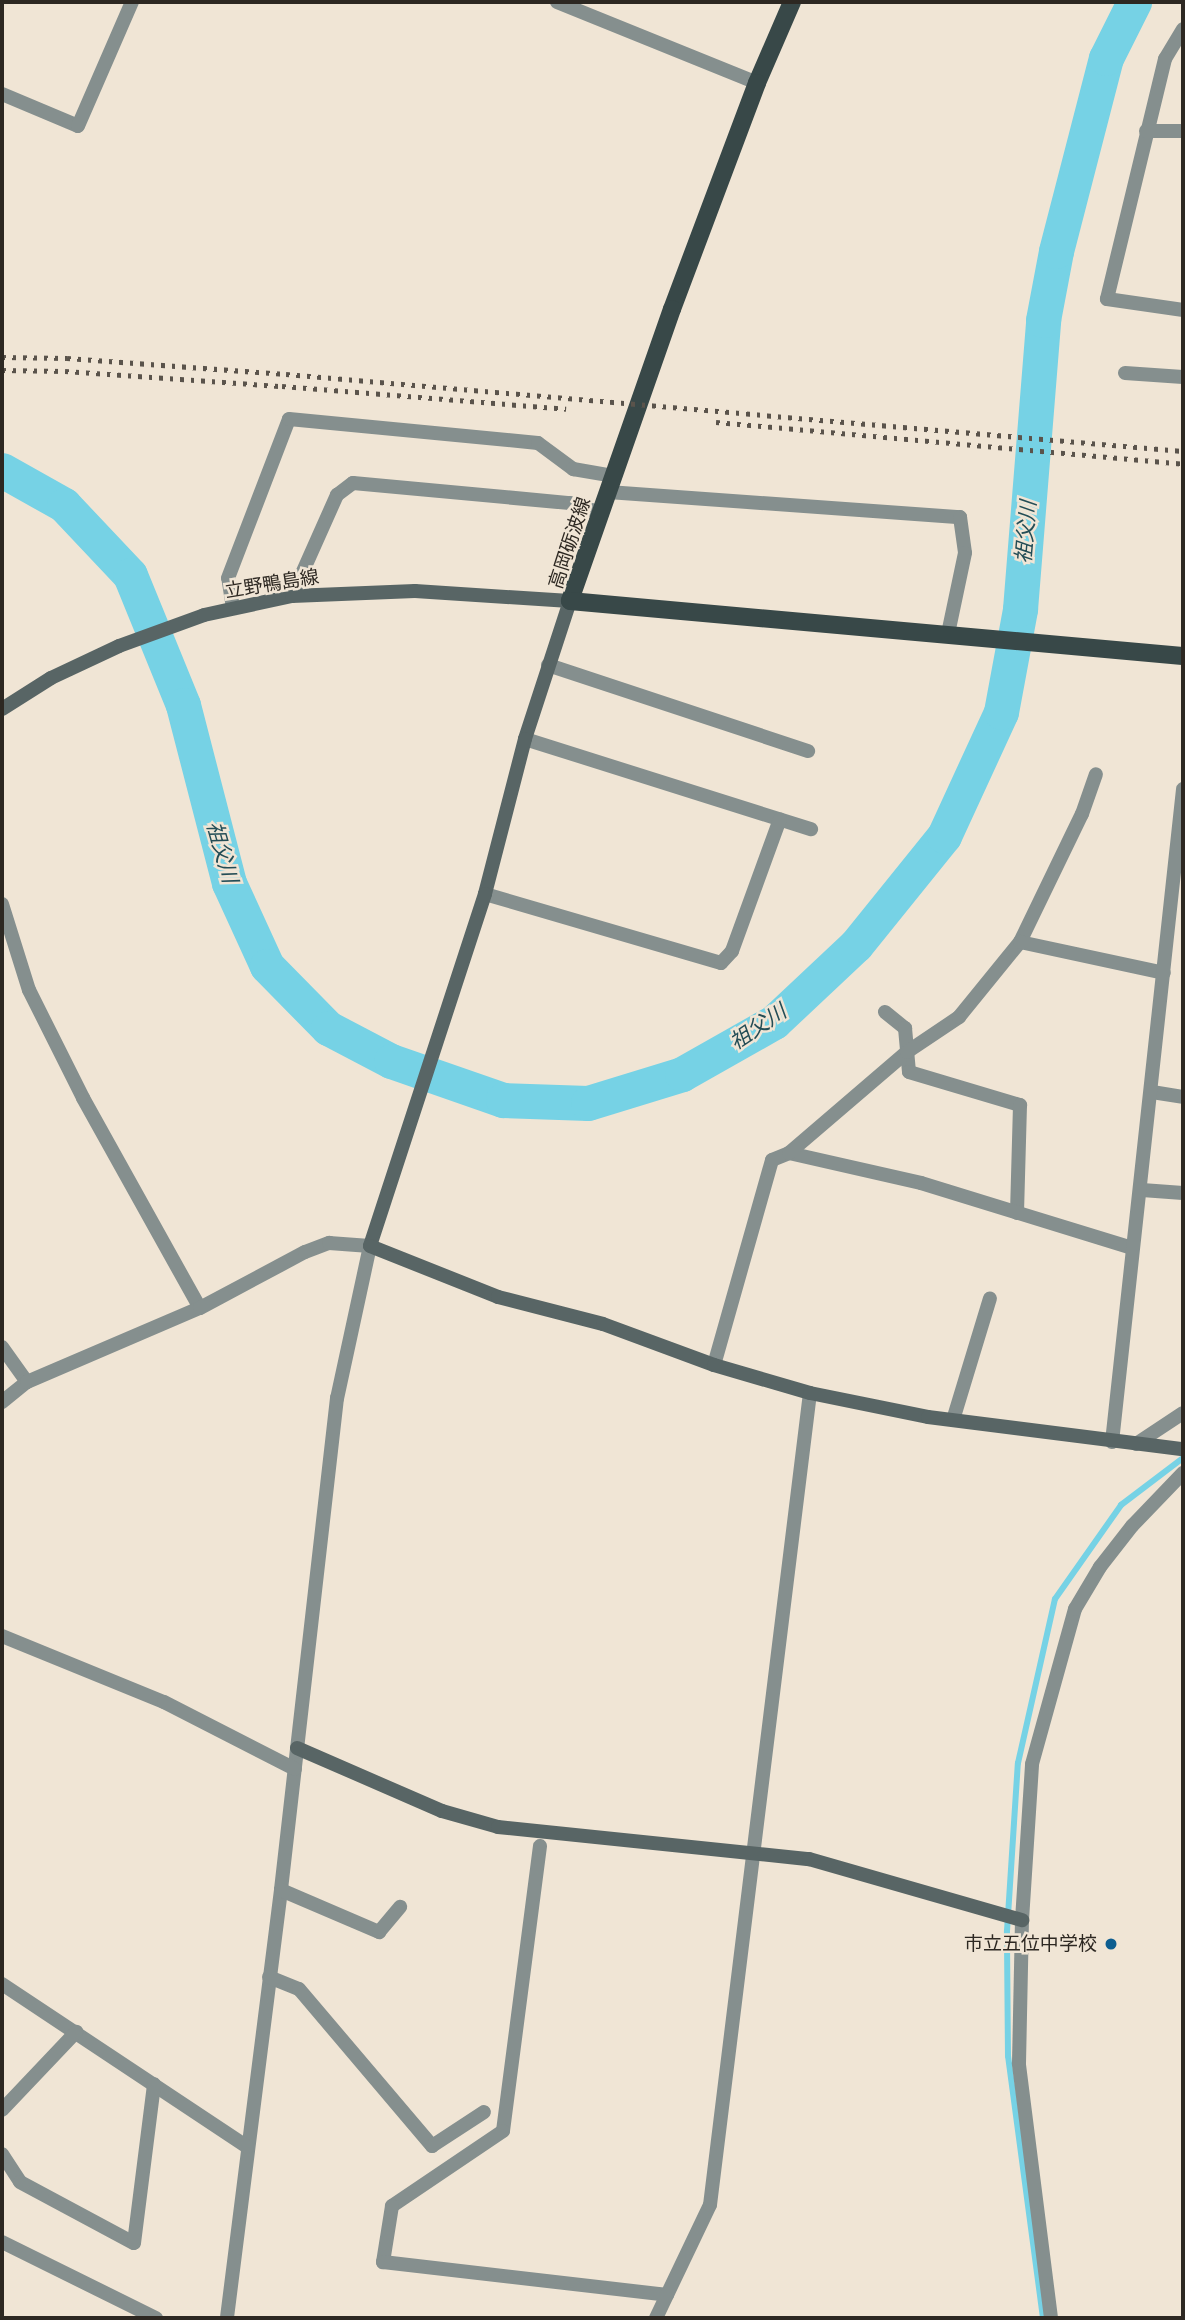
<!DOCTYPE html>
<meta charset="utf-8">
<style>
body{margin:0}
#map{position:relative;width:1185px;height:2320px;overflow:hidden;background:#f0e5d5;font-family:Inter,"Noto Sans JP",sans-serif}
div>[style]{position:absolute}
.stream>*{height:6px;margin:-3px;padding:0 3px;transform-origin:3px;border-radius:3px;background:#76d2e5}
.river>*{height:35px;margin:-17.5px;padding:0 17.5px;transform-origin:17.5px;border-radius:17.5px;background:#76d2e5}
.street>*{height:14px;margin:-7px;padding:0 7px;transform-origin:7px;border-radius:7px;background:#858f8e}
.secondary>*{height:14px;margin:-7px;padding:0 7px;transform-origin:7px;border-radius:7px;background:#586565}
.primary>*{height:18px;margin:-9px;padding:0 9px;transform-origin:9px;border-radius:9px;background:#384848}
.rail>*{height:5px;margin-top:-2.5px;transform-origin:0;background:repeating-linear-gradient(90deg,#5a534b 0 3.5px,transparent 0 10.5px)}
.dots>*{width:19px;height:19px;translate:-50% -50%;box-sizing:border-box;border:4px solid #f0e5d5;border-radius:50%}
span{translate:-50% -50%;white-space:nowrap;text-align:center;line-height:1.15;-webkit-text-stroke:5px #f0e5d5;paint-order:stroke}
.street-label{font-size:19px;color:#2d2822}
.poi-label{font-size:19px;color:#2d2822}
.right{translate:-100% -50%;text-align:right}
.water-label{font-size:21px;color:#234d56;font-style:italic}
.frame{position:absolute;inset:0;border:4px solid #2d2822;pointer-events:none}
</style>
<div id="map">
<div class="stream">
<i style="left:1043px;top:2318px;width:264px;rotate:-97.6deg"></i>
<i style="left:1008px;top:2056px;width:125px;rotate:-90.5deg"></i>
<i style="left:1007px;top:1931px;width:168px;rotate:-86.3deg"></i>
<i style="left:1018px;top:1763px;width:168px;rotate:-77.3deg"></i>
<i style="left:1055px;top:1599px;width:115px;rotate:-54.9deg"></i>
<i style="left:1121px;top:1505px;width:78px;rotate:-37.2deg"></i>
</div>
<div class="river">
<i style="left:2px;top:470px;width:71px;rotate:29.4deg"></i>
<i style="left:64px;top:505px;width:96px;rotate:46.7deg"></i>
<i style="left:130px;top:575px;width:140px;rotate:67.8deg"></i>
<i style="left:183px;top:705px;width:184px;rotate:75.5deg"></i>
<i style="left:229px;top:883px;width:91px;rotate:65.4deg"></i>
<i style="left:267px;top:966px;width:87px;rotate:45.5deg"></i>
<i style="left:328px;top:1028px;width:71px;rotate:27.6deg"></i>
<i style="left:391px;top:1061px;width:119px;rotate:19.2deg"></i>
<i style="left:503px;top:1100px;width:85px;rotate:2deg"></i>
<i style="left:588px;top:1103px;width:98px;rotate:-17.1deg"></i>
<i style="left:682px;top:1074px;width:106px;rotate:-29.5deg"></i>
<i style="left:774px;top:1022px;width:112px;rotate:-43.2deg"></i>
<i style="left:856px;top:945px;width:140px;rotate:-51.1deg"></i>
<i style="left:944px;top:836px;width:136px;rotate:-65.3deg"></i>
<i style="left:1001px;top:712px;width:105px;rotate:-79.5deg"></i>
<i style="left:1020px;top:609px;width:290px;rotate:-85.4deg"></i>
<i style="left:1043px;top:320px;width:70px;rotate:-79.3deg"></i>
<i style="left:1056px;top:251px;width:199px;rotate:-75.5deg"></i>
<i style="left:1106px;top:58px;width:63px;rotate:-63.4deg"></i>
</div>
<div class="street">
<i style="left:557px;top:2px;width:216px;rotate:22deg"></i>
<i style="left:1183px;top:29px;width:35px;rotate:121deg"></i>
<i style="left:1165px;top:59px;width:247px;rotate:103.6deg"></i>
<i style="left:1107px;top:299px;width:77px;rotate:8.2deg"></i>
<i style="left:2px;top:94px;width:82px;rotate:22.8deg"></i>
<i style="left:78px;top:126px;width:135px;rotate:-66.5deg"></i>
<i style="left:1146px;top:131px;width:37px"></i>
<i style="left:1125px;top:373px;width:58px;rotate:3.9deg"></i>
<i style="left:608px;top:492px;width:353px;rotate:4.1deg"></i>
<i style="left:960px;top:517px;width:36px;rotate:82deg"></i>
<i style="left:965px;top:553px;width:83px;rotate:101.9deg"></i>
<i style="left:292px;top:596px;width:111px;rotate:-66deg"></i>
<i style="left:337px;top:495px;width:20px;rotate:-37deg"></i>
<i style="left:353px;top:483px;width:218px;rotate:5.3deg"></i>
<i style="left:570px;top:503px;width:33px;rotate:18deg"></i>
<i style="left:233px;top:608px;width:30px;rotate:-99deg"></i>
<i style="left:228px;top:578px;width:170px;rotate:-69deg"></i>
<i style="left:289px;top:419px;width:250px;rotate:5.5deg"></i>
<i style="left:538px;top:443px;width:44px;rotate:36.6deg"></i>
<i style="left:573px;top:469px;width:42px;rotate:9.7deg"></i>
<i style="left:548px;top:665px;width:274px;rotate:18.3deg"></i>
<i style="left:525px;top:739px;width:300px;rotate:17.5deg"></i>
<i style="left:485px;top:894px;width:246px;rotate:16.3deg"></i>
<i style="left:721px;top:963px;width:16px;rotate:-47deg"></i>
<i style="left:732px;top:951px;width:140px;rotate:-70deg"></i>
<i style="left:2px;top:904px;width:90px;rotate:72.6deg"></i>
<i style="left:29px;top:990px;width:121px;rotate:63.4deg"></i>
<i style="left:83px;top:1098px;width:240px;rotate:60.9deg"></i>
<i style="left:1020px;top:942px;width:142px;rotate:-64.2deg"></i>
<i style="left:1082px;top:814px;width:42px;rotate:-70.7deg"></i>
<i style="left:885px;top:1012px;width:26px;rotate:39deg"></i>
<i style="left:905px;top:1028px;width:44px;rotate:84.8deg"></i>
<i style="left:909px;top:1072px;width:116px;rotate:16.6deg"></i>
<i style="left:1020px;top:1105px;width:108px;rotate:91.6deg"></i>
<i style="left:1152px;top:1092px;width:31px;rotate:9deg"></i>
<i style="left:789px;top:1153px;width:135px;rotate:12.8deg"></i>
<i style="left:921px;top:1183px;width:221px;rotate:17.1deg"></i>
<i style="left:1142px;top:1190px;width:41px;rotate:4.2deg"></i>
<i style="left:2px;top:1347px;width:43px;rotate:54.5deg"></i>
<i style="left:714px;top:1365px;width:213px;rotate:-74.2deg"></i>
<i style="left:772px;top:1160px;width:18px;rotate:-22deg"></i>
<i style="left:789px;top:1153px;width:155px;rotate:-40.6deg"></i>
<i style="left:907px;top:1052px;width:63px;rotate:-33.9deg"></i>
<i style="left:959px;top:1017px;width:97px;rotate:-50.9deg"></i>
<i style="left:1020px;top:942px;width:147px;rotate:12.1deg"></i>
<i style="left:2px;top:1402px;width:32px;rotate:-39deg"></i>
<i style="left:27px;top:1382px;width:188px;rotate:-23.2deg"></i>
<i style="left:200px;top:1308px;width:119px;rotate:-28.1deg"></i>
<i style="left:305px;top:1252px;width:26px;rotate:-21deg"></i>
<i style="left:329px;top:1243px;width:41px;rotate:4.2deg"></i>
<i style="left:370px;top:1246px;width:156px;rotate:102.2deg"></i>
<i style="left:337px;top:1398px;width:495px;rotate:96.5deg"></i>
<i style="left:281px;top:1890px;width:431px;rotate:97.2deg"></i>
<i style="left:953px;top:1420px;width:127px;rotate:-73.1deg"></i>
<i style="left:1112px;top:1442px;width:657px;rotate:-83.79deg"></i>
<i style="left:1136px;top:1444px;width:56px;rotate:-33.4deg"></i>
<i style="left:2px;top:1636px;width:175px;rotate:22.2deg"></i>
<i style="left:164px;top:1702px;width:147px;rotate:27.1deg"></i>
<i style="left:540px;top:1846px;width:287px;rotate:97.4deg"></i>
<i style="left:503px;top:2131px;width:134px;rotate:146deg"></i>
<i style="left:392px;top:2206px;width:57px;rotate:99.1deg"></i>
<i style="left:383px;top:2262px;width:286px;rotate:6.6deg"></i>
<i style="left:281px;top:1890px;width:107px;rotate:23.2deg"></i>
<i style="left:379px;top:1932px;width:33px;rotate:-50deg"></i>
<i style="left:269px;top:1977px;width:32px;rotate:22deg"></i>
<i style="left:299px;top:1989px;width:206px;rotate:49.7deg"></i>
<i style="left:432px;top:2146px;width:62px;rotate:-33.2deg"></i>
<i style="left:2px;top:1984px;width:294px;rotate:33.6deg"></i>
<i style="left:2px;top:2110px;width:108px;rotate:-46.5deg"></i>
<i style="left:2px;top:2154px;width:33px;rotate:57deg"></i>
<i style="left:20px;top:2182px;width:129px;rotate:28.2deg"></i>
<i style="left:134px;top:2243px;width:160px;rotate:-82.8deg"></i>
<i style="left:2px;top:2242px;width:172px;rotate:26.3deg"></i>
<i style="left:656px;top:2318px;width:125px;rotate:-64.5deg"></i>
<i style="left:710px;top:2205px;width:818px;rotate:-82.98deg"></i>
<i style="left:1051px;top:2318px;width:257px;rotate:-97.2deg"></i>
<i style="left:1019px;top:2063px;width:143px;rotate:-88.8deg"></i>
<i style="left:1022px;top:1920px;width:156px;rotate:-86.3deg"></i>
<i style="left:1032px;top:1764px;width:161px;rotate:-74.5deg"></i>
<i style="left:1075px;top:1609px;width:49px;rotate:-59.2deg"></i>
<i style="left:1100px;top:1567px;width:52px;rotate:-52deg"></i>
<i style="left:1132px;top:1526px;width:74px;rotate:-46.1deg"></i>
</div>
<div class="secondary">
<i style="left:2px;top:709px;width:58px;rotate:-32.3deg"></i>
<i style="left:51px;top:678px;width:75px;rotate:-25.2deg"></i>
<i style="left:119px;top:646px;width:90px;rotate:-20deg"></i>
<i style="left:204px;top:615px;width:90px;rotate:-12.2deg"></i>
<i style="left:292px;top:596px;width:123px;rotate:-2.3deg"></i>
<i style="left:415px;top:591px;width:155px;rotate:3.7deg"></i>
<i style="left:570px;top:601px;width:145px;rotate:108.1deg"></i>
<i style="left:525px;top:739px;width:160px;rotate:104.5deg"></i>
<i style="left:485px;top:894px;width:370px;rotate:108.1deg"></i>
<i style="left:370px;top:1246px;width:138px;rotate:21.7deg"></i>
<i style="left:498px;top:1297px;width:108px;rotate:14.4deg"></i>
<i style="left:603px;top:1324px;width:118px;rotate:20.3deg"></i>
<i style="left:714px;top:1365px;width:100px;rotate:16.3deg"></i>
<i style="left:810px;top:1393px;width:120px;rotate:11.5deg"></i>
<i style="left:928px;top:1417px;width:257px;rotate:7.2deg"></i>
<i style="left:297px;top:1748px;width:158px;rotate:23.5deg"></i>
<i style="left:442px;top:1811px;width:58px;rotate:15.9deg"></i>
<i style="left:498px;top:1827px;width:313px;rotate:5.9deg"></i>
<i style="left:809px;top:1859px;width:222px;rotate:16deg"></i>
</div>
<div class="primary">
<i style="left:792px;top:2px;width:88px;rotate:113.4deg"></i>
<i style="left:757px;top:83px;width:241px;rotate:110.6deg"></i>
<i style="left:672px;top:309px;width:309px;rotate:109.3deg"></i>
<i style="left:570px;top:601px;width:615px;rotate:5.13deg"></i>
</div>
<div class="rail">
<i style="left:2px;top:357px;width:65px;rotate:0.9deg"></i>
<i style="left:67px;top:358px;width:220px;rotate:4.2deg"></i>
<i style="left:286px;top:374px;width:900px;rotate:4.91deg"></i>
<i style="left:2px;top:370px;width:63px;rotate:0.9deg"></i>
<i style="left:65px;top:371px;width:218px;rotate:4deg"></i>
<i style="left:282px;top:386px;width:285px;rotate:4.6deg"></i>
<i style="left:716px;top:422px;width:469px;rotate:5.1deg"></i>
</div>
<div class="dots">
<i style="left:1111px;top:1944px;background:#0d5e90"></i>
</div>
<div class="street-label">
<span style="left:570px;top:543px;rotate:-72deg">高岡砺波線</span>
<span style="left:272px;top:584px;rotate:-9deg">立野鴨島線</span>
</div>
<div class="poi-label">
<span class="right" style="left:1097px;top:1944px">市立五位中学校</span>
</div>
<div class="water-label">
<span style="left:1026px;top:532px;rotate:-85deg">祖父川</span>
<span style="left:222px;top:852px;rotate:74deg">祖父川</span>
<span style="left:758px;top:1027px;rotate:-34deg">祖父川</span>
</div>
<div class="frame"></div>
</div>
